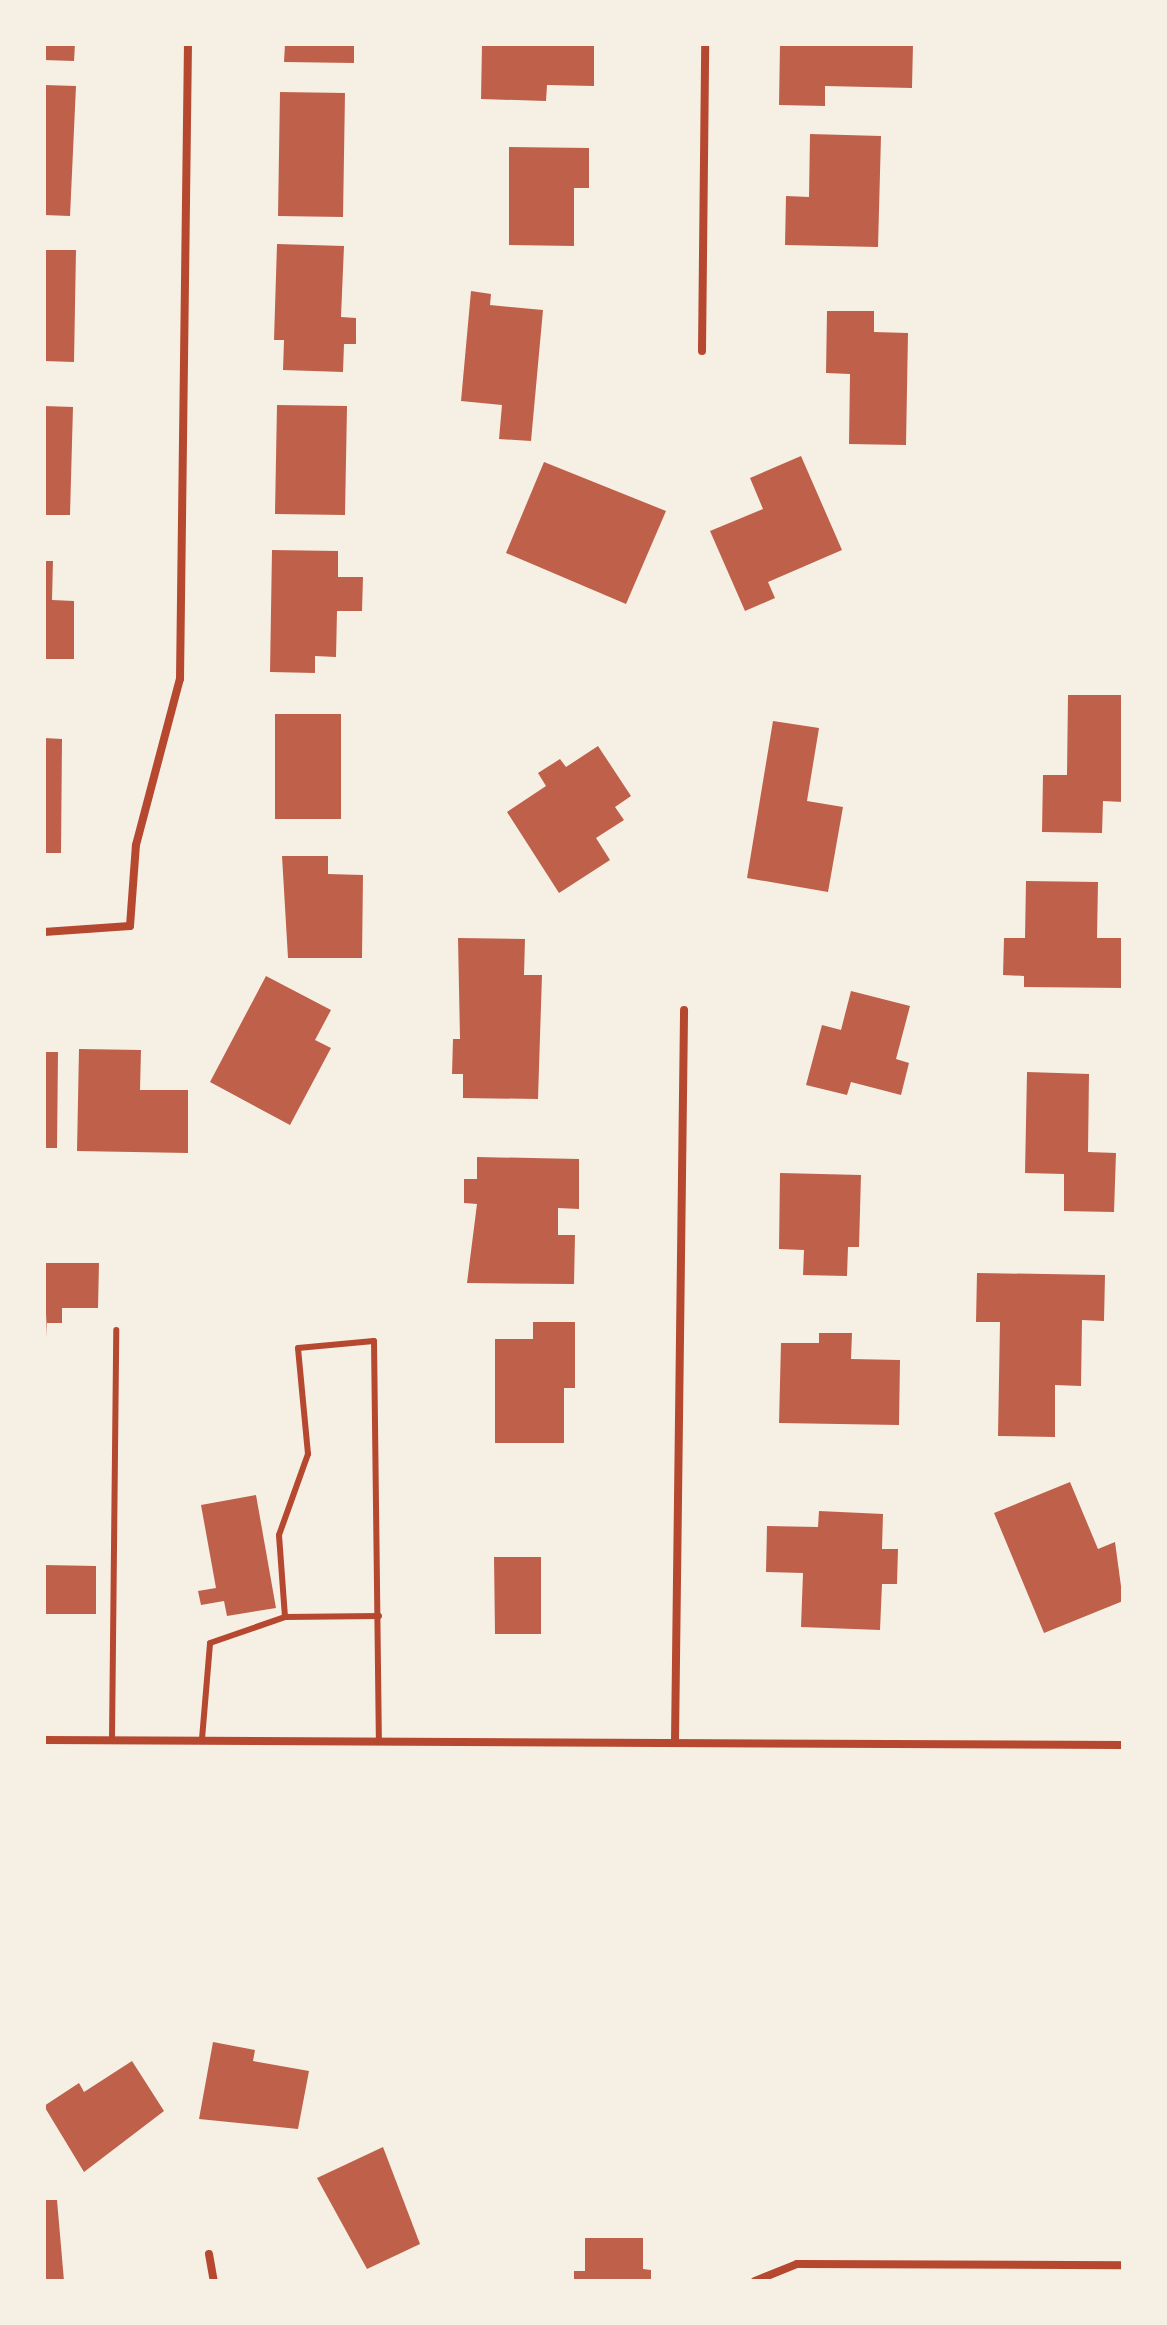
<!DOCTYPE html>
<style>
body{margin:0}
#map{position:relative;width:1167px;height:2325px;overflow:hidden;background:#f6efe4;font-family:Bitter,serif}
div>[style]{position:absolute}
.building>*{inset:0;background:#bf614a}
.service>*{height:6px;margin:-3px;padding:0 3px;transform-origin:3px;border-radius:3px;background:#b5482f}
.minor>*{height:8px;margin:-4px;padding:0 4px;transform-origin:4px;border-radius:4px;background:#b5482f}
span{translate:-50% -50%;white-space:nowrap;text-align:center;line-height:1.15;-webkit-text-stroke:8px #f6efe4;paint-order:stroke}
.frame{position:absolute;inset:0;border:46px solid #f6efe4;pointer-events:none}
</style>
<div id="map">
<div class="building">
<i style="clip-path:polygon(44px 44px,75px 44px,74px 61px,44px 60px)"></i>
<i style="clip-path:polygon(285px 44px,354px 44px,354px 63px,284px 62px)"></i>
<i style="clip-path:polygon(482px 44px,594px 44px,594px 86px,547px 85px,546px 101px,481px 99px)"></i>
<i style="clip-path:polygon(780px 44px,913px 44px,912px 88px,825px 86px,825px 106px,779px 105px)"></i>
<i style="clip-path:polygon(44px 85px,76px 86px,70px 216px,44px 215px)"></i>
<i style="clip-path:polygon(280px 92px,345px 93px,343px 217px,278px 216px)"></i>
<i style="clip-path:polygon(810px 134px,881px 136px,878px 247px,785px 245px,786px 196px,809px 197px)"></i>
<i style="clip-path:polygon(509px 147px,589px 148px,589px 188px,574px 188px,574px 246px,509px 245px)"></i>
<i style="clip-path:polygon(277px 244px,344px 246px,341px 317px,356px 318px,356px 344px,344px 344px,343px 372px,283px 370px,284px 340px,274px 340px)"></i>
<i style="clip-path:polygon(44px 250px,76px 250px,74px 362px,44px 361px)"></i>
<i style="clip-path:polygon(471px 291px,491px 294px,490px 305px,543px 310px,531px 441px,499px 439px,502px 405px,461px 401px)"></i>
<i style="clip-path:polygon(827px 311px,874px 311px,874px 332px,908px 333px,906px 445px,849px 444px,850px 374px,826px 373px)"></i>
<i style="clip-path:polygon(277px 405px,347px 406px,345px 515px,275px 514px)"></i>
<i style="clip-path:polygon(44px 406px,73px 407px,70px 515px,44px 515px)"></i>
<i style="clip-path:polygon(801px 456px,842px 550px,768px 582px,775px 598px,745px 611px,710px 531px,763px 509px,750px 478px)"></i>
<i style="clip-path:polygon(544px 462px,666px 511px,626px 604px,506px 553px)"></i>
<i style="clip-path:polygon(272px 550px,338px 551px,338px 577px,363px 577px,362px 611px,337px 611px,336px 657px,315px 656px,315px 673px,270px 672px)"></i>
<i style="clip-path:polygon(44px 561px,53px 561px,52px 600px,74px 601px,74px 659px,44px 659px)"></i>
<i style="clip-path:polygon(1068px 695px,1123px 695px,1123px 802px,1103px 801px,1102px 833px,1042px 832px,1043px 775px,1067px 775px)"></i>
<i style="clip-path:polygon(275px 714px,341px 714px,341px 819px,275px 819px)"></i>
<i style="clip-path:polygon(773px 721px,819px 728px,807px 801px,843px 807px,828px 892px,747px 878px)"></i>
<i style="clip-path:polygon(44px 738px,62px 739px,61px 853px,44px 853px)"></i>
<i style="clip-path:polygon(598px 746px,631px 796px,615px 807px,624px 820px,596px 838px,610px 860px,559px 893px,507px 812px,546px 786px,538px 773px,560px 759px,566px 767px)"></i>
<i style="clip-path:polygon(282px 856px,328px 856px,328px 874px,363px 875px,362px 958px,288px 958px)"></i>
<i style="clip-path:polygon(1026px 881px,1098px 882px,1097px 938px,1123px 938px,1123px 988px,1024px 987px,1024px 976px,1003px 975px,1004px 938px,1025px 938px)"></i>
<i style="clip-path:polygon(458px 938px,525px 939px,524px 975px,542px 975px,538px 1099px,463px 1098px,463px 1074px,452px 1074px,453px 1039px,460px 1039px)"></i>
<i style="clip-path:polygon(266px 976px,331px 1010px,315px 1040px,331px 1048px,290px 1125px,210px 1082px)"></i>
<i style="clip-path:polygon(851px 991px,910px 1006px,896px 1059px,909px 1063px,901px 1095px,851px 1082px,847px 1095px,806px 1085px,822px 1025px,841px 1030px)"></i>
<i style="clip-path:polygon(79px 1049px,141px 1050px,140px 1090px,188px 1090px,188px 1153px,77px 1151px)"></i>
<i style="clip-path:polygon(44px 1052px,58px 1052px,57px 1148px,44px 1148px)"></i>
<i style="clip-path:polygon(1027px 1072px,1089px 1074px,1088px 1152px,1116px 1153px,1114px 1212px,1064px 1211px,1064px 1174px,1025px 1173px)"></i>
<i style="clip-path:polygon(477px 1157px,579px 1159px,579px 1209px,558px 1208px,558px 1235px,575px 1235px,574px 1284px,467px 1283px,477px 1204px,464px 1203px,464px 1179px,477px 1179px)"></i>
<i style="clip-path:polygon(780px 1173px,861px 1175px,859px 1247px,848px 1247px,847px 1276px,803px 1275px,804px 1250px,779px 1249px)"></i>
<i style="clip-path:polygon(44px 1263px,99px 1263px,98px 1308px,62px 1308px,62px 1323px,47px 1323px,47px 1338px)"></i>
<i style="clip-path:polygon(977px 1273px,1105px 1275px,1104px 1321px,1082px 1320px,1081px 1386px,1055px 1385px,1055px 1437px,998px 1436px,1000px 1322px,976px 1322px)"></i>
<i style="clip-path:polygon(533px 1322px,575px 1322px,575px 1388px,564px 1388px,564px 1443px,495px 1443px,495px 1339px,533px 1339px)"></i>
<i style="clip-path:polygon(819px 1333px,852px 1333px,851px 1359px,900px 1360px,899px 1425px,779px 1423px,781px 1343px,819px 1343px)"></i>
<i style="clip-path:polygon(1070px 1482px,1098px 1549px,1115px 1542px,1123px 1601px,1044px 1633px,994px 1513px)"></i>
<i style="clip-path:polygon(256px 1495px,276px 1608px,227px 1616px,224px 1601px,201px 1605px,198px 1591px,216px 1588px,201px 1505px)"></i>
<i style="clip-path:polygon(819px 1511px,883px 1514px,882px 1549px,898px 1549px,897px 1584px,882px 1584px,880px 1630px,801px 1627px,803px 1573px,766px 1572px,767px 1526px,818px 1527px)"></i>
<i style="clip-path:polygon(494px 1557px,541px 1557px,541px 1634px,495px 1634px)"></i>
<i style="clip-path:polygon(44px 1565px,96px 1566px,96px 1614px,44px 1614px)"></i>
<i style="clip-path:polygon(213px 2042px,255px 2050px,253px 2061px,309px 2071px,298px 2129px,199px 2119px)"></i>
<i style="clip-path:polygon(132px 2061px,164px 2111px,84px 2172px,44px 2106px,79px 2083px,84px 2092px)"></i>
<i style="clip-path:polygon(383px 2147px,420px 2244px,367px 2269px,317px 2178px)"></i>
<i style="clip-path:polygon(44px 2200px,57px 2200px,64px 2281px,44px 2281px)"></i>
<i style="clip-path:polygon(585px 2238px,643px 2238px,643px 2269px,651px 2270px,651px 2281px,574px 2281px,574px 2271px,585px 2271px)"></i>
</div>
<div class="service">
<i style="left:285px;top:1617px;width:94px;rotate:-0.6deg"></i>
<i style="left:112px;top:1739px;width:409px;rotate:-89.4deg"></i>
<i style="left:202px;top:1739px;width:96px;rotate:-85.2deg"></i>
<i style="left:210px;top:1643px;width:79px;rotate:-19.1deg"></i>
<i style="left:285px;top:1617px;width:82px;rotate:-94.2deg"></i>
<i style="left:279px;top:1535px;width:86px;rotate:-70.3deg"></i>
<i style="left:308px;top:1454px;width:106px;rotate:-95.4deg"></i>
<i style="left:298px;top:1348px;width:76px;rotate:-5.3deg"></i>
<i style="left:374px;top:1341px;width:398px;rotate:89.3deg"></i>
</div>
<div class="minor">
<i style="left:702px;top:351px;width:307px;rotate:-89.4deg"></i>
<i style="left:44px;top:932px;width:86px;rotate:-4deg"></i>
<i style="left:130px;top:926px;width:81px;rotate:-85.8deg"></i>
<i style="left:136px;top:845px;width:172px;rotate:-75.2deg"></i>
<i style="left:180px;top:679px;width:635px;rotate:-89.28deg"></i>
<i style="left:44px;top:1740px;width:1079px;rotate:0.27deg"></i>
<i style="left:675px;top:1741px;width:731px;rotate:-89.29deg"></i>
<i style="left:209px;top:2254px;width:27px;rotate:80deg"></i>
<i style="left:755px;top:2281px;width:45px;rotate:-22deg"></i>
<i style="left:797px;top:2264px;width:326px;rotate:0.2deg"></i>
</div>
<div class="frame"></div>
</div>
